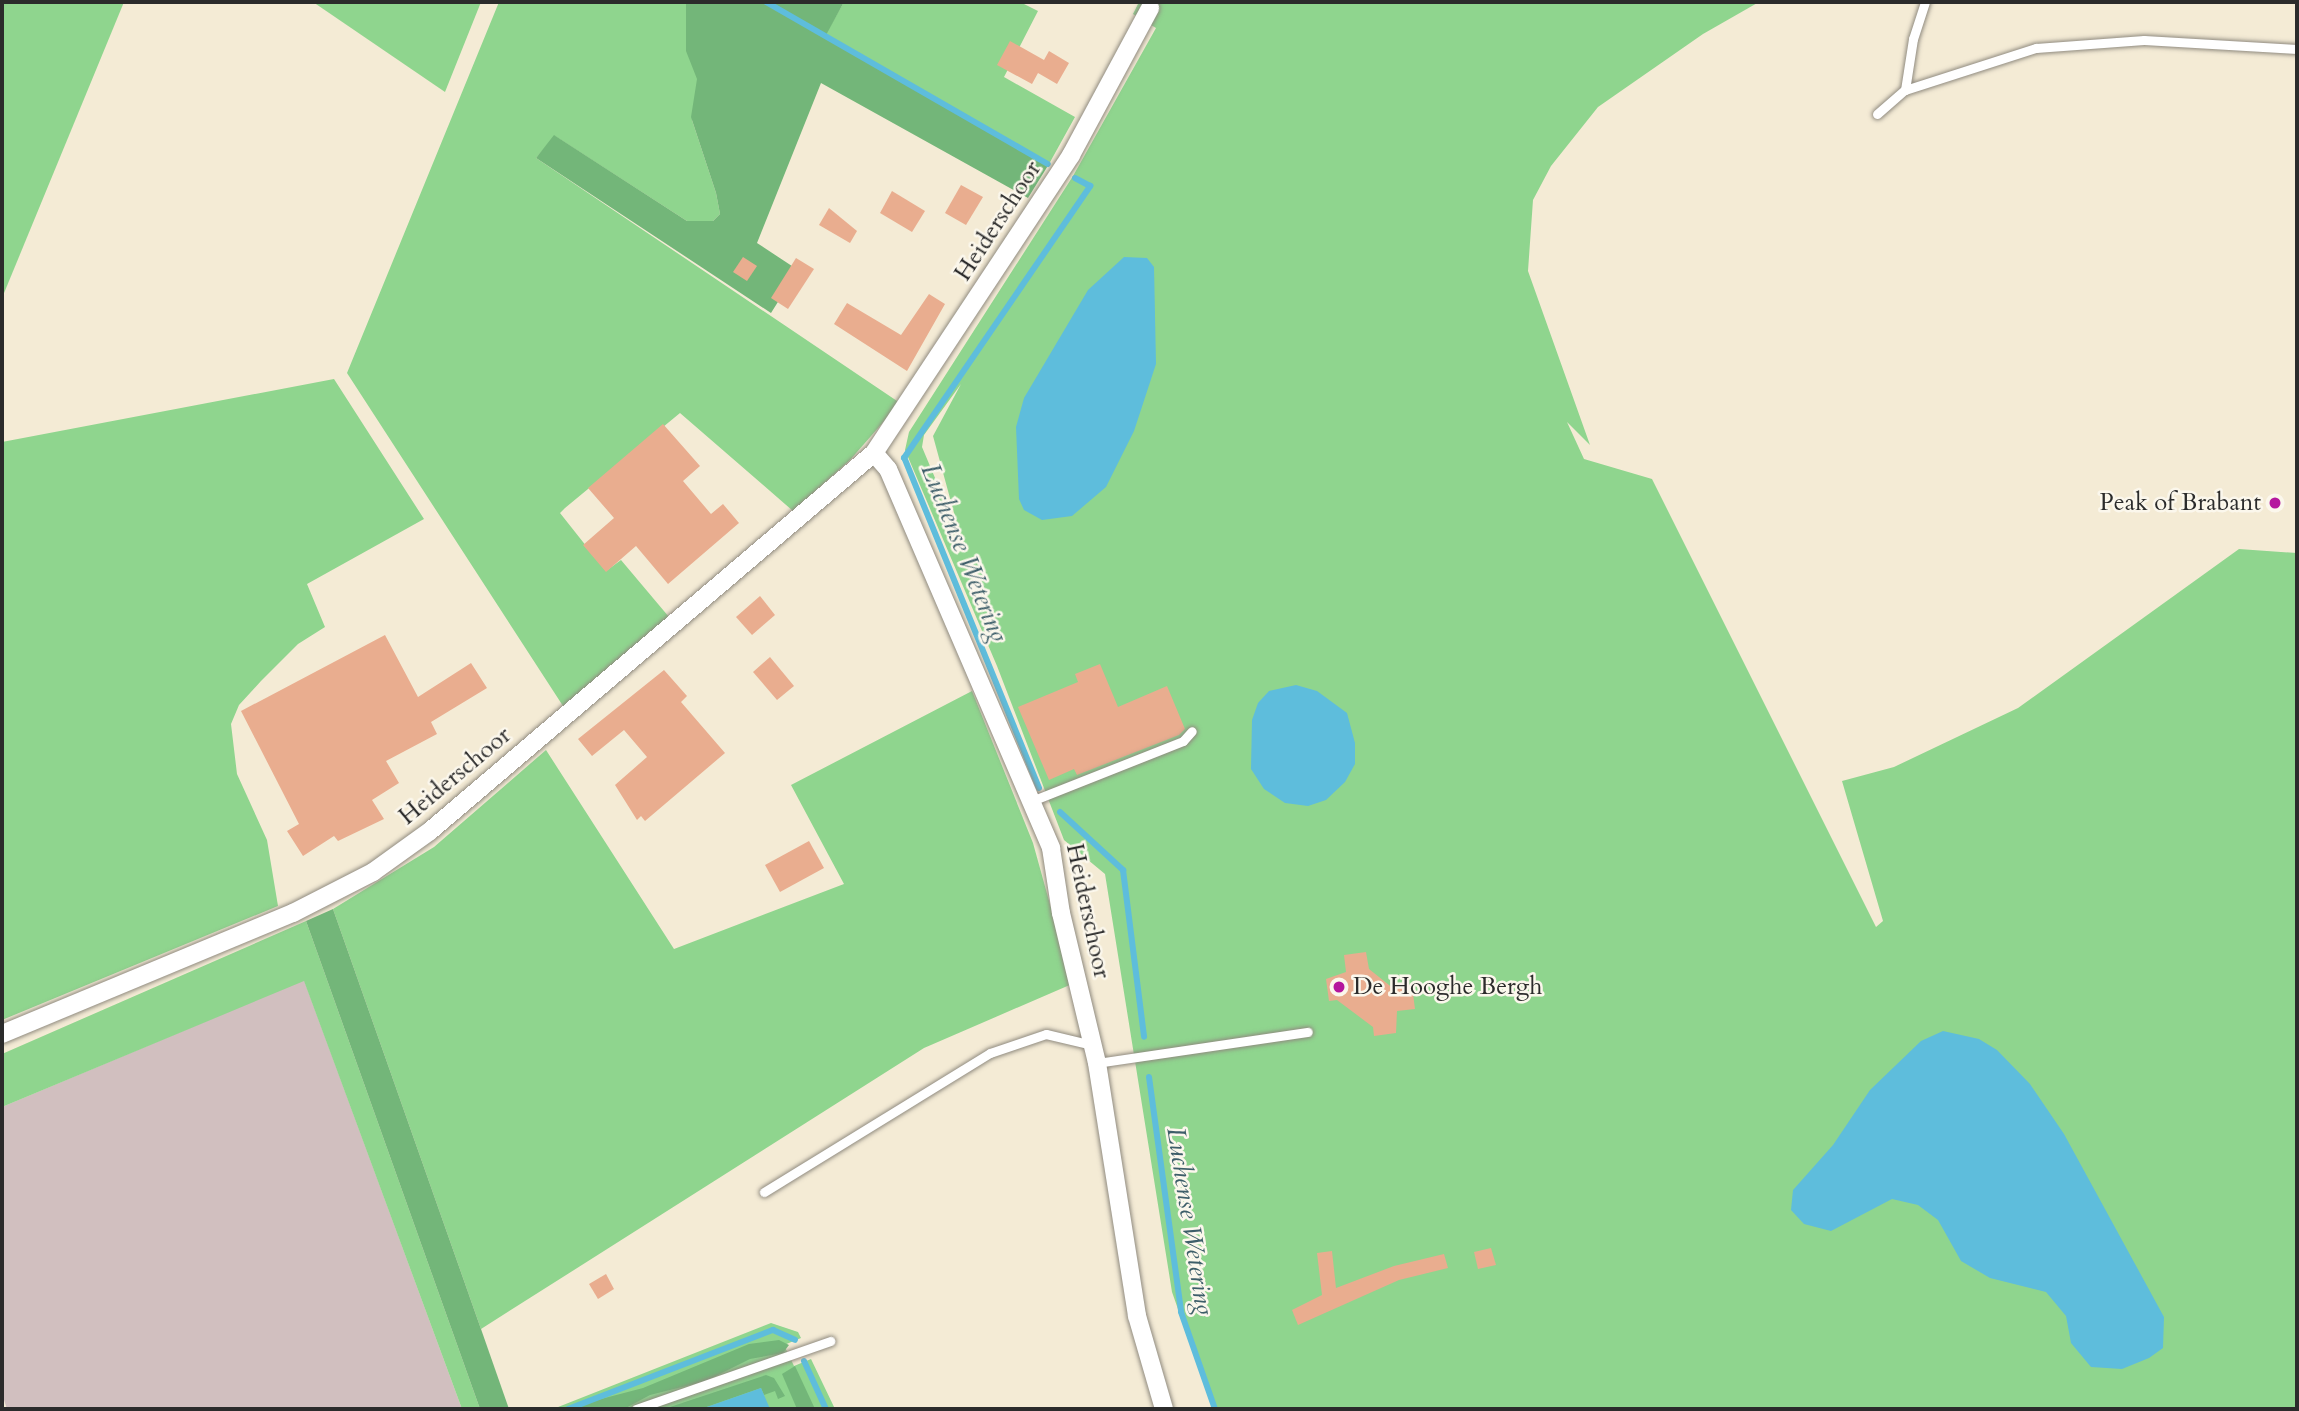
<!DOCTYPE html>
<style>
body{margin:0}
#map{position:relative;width:2299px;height:1411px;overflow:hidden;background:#f4ebd5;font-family:Cardo,serif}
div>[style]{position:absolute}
.industrial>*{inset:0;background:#d1bfbf}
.green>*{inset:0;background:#8fd58e}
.forest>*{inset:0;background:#73b679}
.water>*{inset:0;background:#5ebddc}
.stream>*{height:6px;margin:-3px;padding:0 3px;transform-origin:3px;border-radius:3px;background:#5ebddc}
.building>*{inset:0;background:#e9ad8f}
.roads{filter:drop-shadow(0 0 2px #908b80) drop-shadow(0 0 2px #908b80)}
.service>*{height:9px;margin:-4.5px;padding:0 4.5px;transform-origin:4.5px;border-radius:4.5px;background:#fff}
.minor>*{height:18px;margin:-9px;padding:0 9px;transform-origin:9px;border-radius:9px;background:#fff}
.dots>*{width:19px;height:19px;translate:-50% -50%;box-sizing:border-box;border:4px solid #fbf7ec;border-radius:50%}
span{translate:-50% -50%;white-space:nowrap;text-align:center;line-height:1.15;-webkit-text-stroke:5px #fbf7ec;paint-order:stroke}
.street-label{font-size:24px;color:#2b2b2b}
.poi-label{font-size:24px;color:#2b2b2b}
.right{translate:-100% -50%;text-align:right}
.left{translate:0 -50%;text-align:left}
.water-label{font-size:26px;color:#3d5e69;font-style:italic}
.frame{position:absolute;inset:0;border:4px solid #2b2b2b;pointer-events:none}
</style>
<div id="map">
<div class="industrial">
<i style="clip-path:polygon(304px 980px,462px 1409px,7px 1409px,2px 1394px,2px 1107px)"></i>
</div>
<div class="green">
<i style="clip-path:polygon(2px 2px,124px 2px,2px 298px)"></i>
<i style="clip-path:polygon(313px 2px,481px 2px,445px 92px)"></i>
<i style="clip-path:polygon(499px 2px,809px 2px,692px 120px,716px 193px,720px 214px,713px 221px,687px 221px,555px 136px,536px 158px,900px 403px,850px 460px,793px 511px,680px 413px,565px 508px,560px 513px,606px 571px,621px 560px,669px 617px,563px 706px,347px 373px)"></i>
<i style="clip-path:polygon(844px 2px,1020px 2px,1038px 11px,1004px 77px,1075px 117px,1049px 164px,824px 37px)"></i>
<i style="clip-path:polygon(evenodd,1134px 2px,1759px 2px,1703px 34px,1598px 107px,1551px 166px,1533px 200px,1528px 271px,1590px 445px,1567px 422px,1584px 459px,1652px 479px,1876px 927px,1883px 921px,1842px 781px,1894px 767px,2018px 708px,2239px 549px,2297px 553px,2297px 1409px,1213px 1409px,1172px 1292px,1105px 874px,1064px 840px,997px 666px,905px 450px,909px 432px,1073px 176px,1156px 28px,1133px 14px,1138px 4px,1134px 2px,961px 384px,933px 436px,962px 542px,922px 447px,924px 435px,961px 384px)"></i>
<i style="clip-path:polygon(334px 379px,424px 519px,307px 584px,325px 627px,298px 644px,261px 681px,239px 705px,231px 724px,237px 774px,267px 840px,278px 906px,2px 1020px,2px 442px)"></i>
<i style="clip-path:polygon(972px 691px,1033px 843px,1072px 984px,924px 1048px,481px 1329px,333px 909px,434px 847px,546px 750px,674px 949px,844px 884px,791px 785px)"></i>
<i style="clip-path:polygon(306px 921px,480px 1409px,462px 1409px,304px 981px,2px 1107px,2px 1054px)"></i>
<i style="clip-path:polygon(771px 1323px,798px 1332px,801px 1338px,784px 1345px,794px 1366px,811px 1359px,835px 1409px,553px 1409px)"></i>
</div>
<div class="forest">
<i style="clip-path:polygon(686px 2px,844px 2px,825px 37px,1049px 164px,1028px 198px,821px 83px,757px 243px,798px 270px,771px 313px,536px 158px,554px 135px,687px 221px,713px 221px,720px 214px,716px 193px,691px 117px,697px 79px,686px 51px)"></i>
<i style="clip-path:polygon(333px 909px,481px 1329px,509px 1409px,480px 1409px,306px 921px)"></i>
<i style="clip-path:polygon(779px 1340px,789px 1345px,783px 1353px,750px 1359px,706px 1381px,650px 1395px,624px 1409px,563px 1409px,643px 1388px,749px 1344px)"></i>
<i style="clip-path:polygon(795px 1366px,815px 1409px,797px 1409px,782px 1374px)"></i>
<i style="clip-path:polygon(766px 1375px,774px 1378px,785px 1396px,778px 1399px,775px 1391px,764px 1395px,761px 1388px,701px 1409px,664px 1409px)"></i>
</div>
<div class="water">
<i style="clip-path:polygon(1124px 257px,1147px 258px,1154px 267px,1156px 364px,1134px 431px,1106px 487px,1072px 516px,1042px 520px,1024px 510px,1019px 499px,1016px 427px,1024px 398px,1088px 290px)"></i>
<i style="clip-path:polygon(1296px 685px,1317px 691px,1347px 713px,1355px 743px,1355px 764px,1345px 782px,1326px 800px,1308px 806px,1285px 803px,1264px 789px,1251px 769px,1252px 720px,1258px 703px,1269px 691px)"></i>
<i style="clip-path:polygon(1943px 1031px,1979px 1039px,1997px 1050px,2030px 1084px,2064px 1134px,2164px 1317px,2163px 1348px,2149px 1358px,2122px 1369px,2091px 1367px,2071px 1343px,2066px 1316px,2046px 1292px,1990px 1278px,1961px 1261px,1938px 1220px,1918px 1205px,1892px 1199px,1831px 1231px,1804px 1224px,1791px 1210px,1793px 1190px,1833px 1145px,1870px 1090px,1921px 1041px)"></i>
<i style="clip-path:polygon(761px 1388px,770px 1409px,701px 1409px)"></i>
</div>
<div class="stream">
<i style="left:766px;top:2px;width:325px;rotate:29.9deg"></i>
<i style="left:1039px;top:788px;width:357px;rotate:-112.2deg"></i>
<i style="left:904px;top:458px;width:330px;rotate:-55.6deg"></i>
<i style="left:1090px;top:186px;width:17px;rotate:-152deg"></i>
<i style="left:1060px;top:812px;width:86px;rotate:42.6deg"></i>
<i style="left:1123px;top:870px;width:168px;rotate:82.8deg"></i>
<i style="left:1149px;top:1077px;width:237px;rotate:82.2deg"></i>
<i style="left:1181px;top:1312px;width:103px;rotate:70.7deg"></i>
<i style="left:804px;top:1361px;width:53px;rotate:65.4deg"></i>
<i style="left:568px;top:1409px;width:220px;rotate:-21.1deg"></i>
<i style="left:773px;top:1330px;width:24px;rotate:24deg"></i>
</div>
<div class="building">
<i style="clip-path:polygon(1010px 41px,1044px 60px,1049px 51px,1069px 63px,1057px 84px,1038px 73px,1032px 84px,997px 65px)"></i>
<i style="clip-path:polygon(961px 185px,983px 197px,966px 225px,945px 213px)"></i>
<i style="clip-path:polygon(892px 191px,925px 211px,912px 232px,880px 213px)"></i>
<i style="clip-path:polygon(829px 208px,857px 231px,850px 243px,819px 225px)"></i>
<i style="clip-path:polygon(743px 257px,757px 266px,747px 281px,733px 272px)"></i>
<i style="clip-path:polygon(796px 258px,814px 269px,788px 309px,771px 298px)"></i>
<i style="clip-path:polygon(929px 294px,945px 304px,907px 371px,834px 324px,847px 303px,901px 335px)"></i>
<i style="clip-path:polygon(663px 424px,700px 466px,683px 481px,711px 514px,723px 504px,739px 523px,668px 584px,636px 546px,606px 572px,583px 545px,614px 518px,588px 488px)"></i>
<i style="clip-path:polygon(760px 596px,775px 615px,752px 635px,736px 617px)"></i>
<i style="clip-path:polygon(385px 635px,418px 697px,471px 663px,487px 688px,431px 722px,437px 734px,386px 761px,399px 783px,372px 800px,384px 819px,338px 841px,334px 836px,303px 856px,287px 831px,299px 824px,241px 711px)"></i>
<i style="clip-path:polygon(770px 657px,794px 686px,777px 700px,753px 672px)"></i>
<i style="clip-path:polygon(1100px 664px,1118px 707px,1167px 686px,1185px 729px,1179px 735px,1077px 775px,1074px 769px,1049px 780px,1018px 707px,1078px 682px,1075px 674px)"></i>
<i style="clip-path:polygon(664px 670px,687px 696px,681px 702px,725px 753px,645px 821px,641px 816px,637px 820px,615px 785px,647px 757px,624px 730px,592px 756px,578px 739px)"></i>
<i style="clip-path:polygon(809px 841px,824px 868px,780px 892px,765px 865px)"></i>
<i style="clip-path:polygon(1366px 952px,1369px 969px,1394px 989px,1412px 986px,1415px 1009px,1397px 1011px,1396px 1033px,1374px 1036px,1373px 1027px,1337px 1000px,1329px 1001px,1326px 979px,1346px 972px,1344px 955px)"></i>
<i style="clip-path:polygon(1491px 1248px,1496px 1265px,1478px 1269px,1474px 1252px)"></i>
<i style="clip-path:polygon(1332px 1251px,1336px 1288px,1394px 1266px,1444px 1254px,1448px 1268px,1399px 1280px,1298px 1325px,1292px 1310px,1322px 1295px,1317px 1253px)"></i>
<i style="clip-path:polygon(606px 1274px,614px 1289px,598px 1299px,589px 1284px)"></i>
</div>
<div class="roads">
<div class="service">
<i style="left:1905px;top:90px;width:52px;rotate:-81.1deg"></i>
<i style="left:1913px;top:39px;width:39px;rotate:-72deg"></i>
<i style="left:1877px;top:114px;width:37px;rotate:-41deg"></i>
<i style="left:1905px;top:90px;width:138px;rotate:-17.8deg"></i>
<i style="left:2036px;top:48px;width:108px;rotate:-4.2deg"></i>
<i style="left:2144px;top:40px;width:153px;rotate:3.4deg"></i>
<i style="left:1034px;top:800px;width:160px;rotate:-21.6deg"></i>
<i style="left:1183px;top:741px;width:13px;rotate:-48deg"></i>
<i style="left:1097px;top:1063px;width:213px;rotate:-8.4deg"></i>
<i style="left:764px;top:1192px;width:265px;rotate:-31.6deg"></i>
<i style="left:990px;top:1053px;width:59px;rotate:-18.7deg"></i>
<i style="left:1046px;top:1034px;width:47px;rotate:13.4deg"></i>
<i style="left:636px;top:1409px;width:206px;rotate:-19.3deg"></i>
</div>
<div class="minor">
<i style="left:874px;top:453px;width:21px;rotate:49deg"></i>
<i style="left:888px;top:469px;width:413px;rotate:66.7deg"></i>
<i style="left:1051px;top:848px;width:66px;rotate:81.3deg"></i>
<i style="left:1061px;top:913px;width:154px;rotate:76.5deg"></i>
<i style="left:1097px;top:1063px;width:256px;rotate:81deg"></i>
<i style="left:1137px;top:1316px;width:97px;rotate:73.8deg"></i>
<i style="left:2px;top:1034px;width:315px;rotate:-22.6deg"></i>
<i style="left:293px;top:913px;width:90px;rotate:-27.1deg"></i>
<i style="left:373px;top:872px;width:70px;rotate:-35.7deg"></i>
<i style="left:430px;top:831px;width:583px;rotate:-40.41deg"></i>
<i style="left:874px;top:453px;width:357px;rotate:-56.5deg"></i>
<i style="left:1071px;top:155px;width:167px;rotate:-61.7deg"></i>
</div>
</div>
<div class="dots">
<i style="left:2275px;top:503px;background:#b5179e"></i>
<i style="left:1339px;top:987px;background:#b5179e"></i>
</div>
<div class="street-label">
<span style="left:998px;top:221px;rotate:-57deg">Heiderschoor</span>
<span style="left:455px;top:776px;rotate:-40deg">Heiderschoor</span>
<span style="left:1088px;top:911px;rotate:78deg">Heiderschoor</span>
</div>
<div class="poi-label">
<span class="right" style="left:2261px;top:503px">Peak of Brabant</span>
<span class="left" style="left:1353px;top:987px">De Hooghe Bergh</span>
</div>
<div class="water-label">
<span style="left:964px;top:553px;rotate:68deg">Luchense Wetering</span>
<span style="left:1190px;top:1221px;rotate:81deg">Luchense Wetering</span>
</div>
<div class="frame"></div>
</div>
